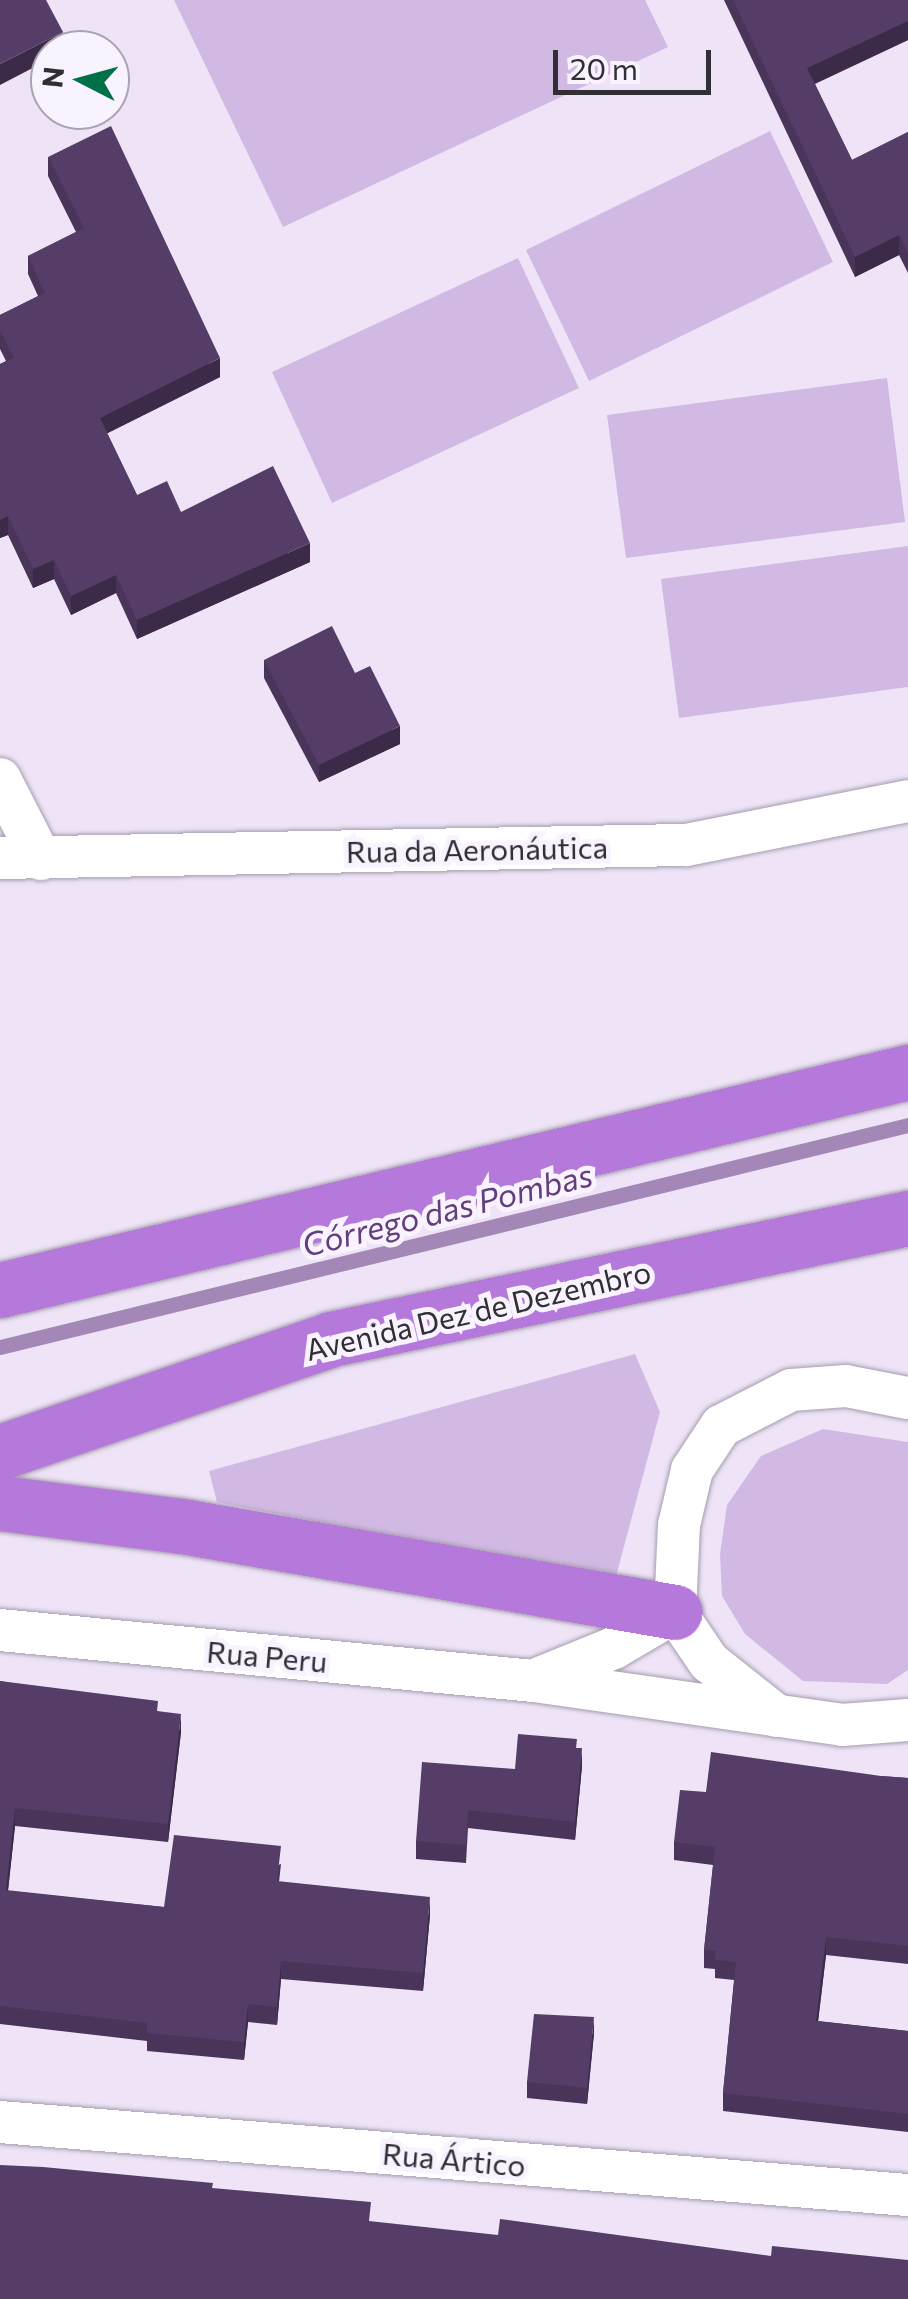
<!DOCTYPE html>
<meta charset="utf-8">
<style>
body{margin:0}
#map{position:relative;width:908px;height:2299px;overflow:hidden;background:#efe4f7;font-family:Commissioner,sans-serif}
div>[style]{position:absolute}
.green>*{inset:0;background:#d1b9e3}
.stream>*{height:15px;margin:-7.5px;padding:0 7.5px;transform-origin:7.5px;border-radius:7.5px;background:#a387b7}
.roads{filter:drop-shadow(0 0 2px #a69cae) drop-shadow(0 0 2px #a69cae)}
.street>*{height:42px;margin:-21px;padding:0 21px;transform-origin:21px;border-radius:21px;background:#fff}
.highway>*{height:55px;margin:-27.5px;padding:0 27.5px;transform-origin:27.5px;border-radius:27.5px;background:#b579dc}
.wall>*{inset:0;background:#4a3459}
.shaded-wall>*{inset:0;background:#3c2b48}
.building>*{inset:0;background:#563d67}
span{translate:-50% -50%;white-space:nowrap;text-align:center;line-height:1.15;-webkit-text-stroke:10px #f9f3ff;paint-order:stroke}
.street-label{font-size:30px;color:#322e36}
.water-label{font-size:32px;color:#633e7c;font-style:italic}
.north{position:absolute;left:30px;top:30px;width:100px;height:100px;box-sizing:border-box;background:#f9f3ff;border:2px solid #a9a4af;border-radius:50%;rotate:276deg;font-size:28px;font-weight:700;line-height:40px;text-align:center;color:#322e36}
.north::after{content:'';display:block;margin:auto;width:35px;height:45px;background:#007049;clip-path:polygon(50% 0,100% 100%,50% 72%,0 100%)}
.scale{position:absolute;left:553px;top:50px;width:158px;height:45px;box-sizing:border-box;border:5px solid #322e36;border-top:0;padding-left:12px;font-size:30px;line-height:35px;white-space:nowrap;color:#322e36;-webkit-text-stroke:8px #f9f3ff;paint-order:stroke}
</style>
<div id="map">
<div class="green">
<i style="clip-path:polygon(174px 0,645px 0,668px 47px,283px 227px)"></i>
<i style="clip-path:polygon(770px 131px,833px 262px,589px 381px,526px 250px)"></i>
<i style="clip-path:polygon(518px 258px,579px 388px,332px 503px,272px 372px)"></i>
<i style="clip-path:polygon(887px 378px,905px 522px,626px 558px,607px 415px)"></i>
<i style="clip-path:polygon(908px 546px,908px 687px,679px 718px,661px 579px)"></i>
<i style="clip-path:polygon(635px 1354px,660px 1412px,615px 1580px,217px 1502px,209px 1471px)"></i>
<i style="clip-path:polygon(823px 1429px,908px 1442px,908px 1670px,887px 1684px,803px 1681px,745px 1634px,722px 1596px,720px 1554px,727px 1505px,761px 1456px)"></i>
</div>
<div class="stream">
<i style="left:0;top:1347px;width:935px;rotate:-13.74deg"></i>
</div>
<div class="roads">
<div class="street">
<i style="left:0;top:779px;width:90px;rotate:62.9deg"></i>
<i style="left:0;top:858px;width:686px;rotate:-1.09deg"></i>
<i style="left:686px;top:845px;width:226px;rotate:-11.2deg"></i>
<i style="left:0;top:1630px;width:536px;rotate:5.46deg"></i>
<i style="left:534px;top:1681px;width:311px;rotate:8.1deg"></i>
<i style="left:842px;top:1725px;width:66px;rotate:-4.3deg"></i>
<i style="left:535px;top:1680px;width:85px;rotate:-22.1deg"></i>
<i style="left:614px;top:1648px;width:71px;rotate:-30.5deg"></i>
<i style="left:777px;top:1716px;width:87px;rotate:-141.5deg"></i>
<i style="left:709px;top:1662px;width:60px;rotate:-124.2deg"></i>
<i style="left:675px;top:1612px;width:87px;rotate:-87.4deg"></i>
<i style="left:679px;top:1525px;width:57px;rotate:-76.7deg"></i>
<i style="left:692px;top:1470px;width:53px;rotate:-56.6deg"></i>
<i style="left:721px;top:1426px;width:79px;rotate:-27.2deg"></i>
<i style="left:791px;top:1390px;width:55px;rotate:-4.2deg"></i>
<i style="left:846px;top:1386px;width:63px;rotate:11deg"></i>
<i style="left:0;top:2122px;width:911px;rotate:4.6deg"></i>
</div>
<div class="highway">
<i style="left:0;top:1290px;width:934px;rotate:-13.5deg"></i>
<i style="left:0;top:1452px;width:350px;rotate:-18.8deg"></i>
<i style="left:331px;top:1339px;width:590px;rotate:-11.84deg"></i>
<i style="left:0;top:1503px;width:183px;rotate:7.2deg"></i>
<i style="left:182px;top:1526px;width:500px;rotate:9.9deg"></i>
</div>
</div>
<div class="wall">
<i style="clip-path:polygon(724px 0,908px 0,908px 40px,815px 84px,852px 160px,908px 132px,908px 273px,899px 255px,855px 277px)"></i>
<i style="clip-path:polygon(48px 157px,220px 377px,107px 433px,137px 495px,310px 562px,137px 639px,116px 593px,71px 615px,54px 579px,33px 588px,8px 535px,0 538px,0 364px,6px 361px,0 349px,0 315px,38px 296px,28px 274px,28px 256px,76px 232px,48px 176px)"></i>
<i style="clip-path:polygon(264px 660px,355px 673px,400px 744px,319px 782px,264px 678px)"></i>
<i style="clip-path:polygon(0 1681px,158px 1711px,181px 1732px,168px 1842px,15px 1826px,8px 1891px,164px 1907px,281px 1864px,279px 1882px,430px 1915px,423px 1991px,281px 1979px,277px 2025px,248px 2022px,244px 2060px,147px 2051px,147px 2041px,0 2024px)"></i>
<i style="clip-path:polygon(577px 1748px,582px 1766px,575px 1840px,468px 1828px,466px 1863px,416px 1859px,416px 1841px,515px 1769px)"></i>
<i style="clip-path:polygon(881px 1776px,908px 1778px,908px 1964px,826px 1955px,818px 2021px,908px 2031px,908px 2132px,723px 2111px,723px 2093px,734px 1980px,715px 1978px,715px 1969px,704px 1968px,704px 1950px,713px 1865px,674px 1860px,674px 1842px,706px 1792px)"></i>
<i style="clip-path:polygon(594px 2033px,587px 2104px,527px 2098px,527px 2082px)"></i>
</div>
<div class="shaded-wall">
<i style="clip-path:polygon(908px 21px,908px 40px,807px 87px,807px 68px)"></i>
<i style="clip-path:polygon(63px 32px,63px 50px,50px 50px,50px 59px,0 85px,0 64px)"></i>
<i style="clip-path:polygon(899px 235px,899px 255px,855px 277px,855px 257px)"></i>
<i style="clip-path:polygon(220px 358px,220px 377px,100px 437px,100px 418px)"></i>
<i style="clip-path:polygon(8px 516px,8px 535px,0 538px,0 520px)"></i>
<i style="clip-path:polygon(310px 543px,310px 562px,137px 639px,137px 620px)"></i>
<i style="clip-path:polygon(54px 560px,54px 579px,33px 588px,33px 569px)"></i>
<i style="clip-path:polygon(116px 575px,116px 593px,71px 615px,71px 596px)"></i>
<i style="clip-path:polygon(400px 726px,400px 744px,319px 782px,319px 765px)"></i>
<i style="clip-path:polygon(181px 1714px,181px 1732px,168px 1842px,168px 1824px)"></i>
<i style="clip-path:polygon(582px 1748px,582px 1766px,575px 1840px,575px 1822px)"></i>
<i style="clip-path:polygon(15px 1808px,15px 1826px,6px 1908px,6px 1890px)"></i>
<i style="clip-path:polygon(430px 1897px,430px 1915px,423px 1991px,423px 1973px)"></i>
<i style="clip-path:polygon(826px 1937px,826px 1955px,816px 2039px,816px 2021px)"></i>
<i style="clip-path:polygon(281px 1961px,281px 1979px,277px 2025px,277px 2007px)"></i>
<i style="clip-path:polygon(248px 2004px,248px 2022px,244px 2060px,244px 2042px)"></i>
<i style="clip-path:polygon(594px 2017px,594px 2033px,587px 2104px,587px 2088px)"></i>
</div>
<div class="building">
<i style="clip-path:polygon(0 0,46px 0,63px 32px,0 64px)"></i>
<i style="clip-path:polygon(733px 0,908px 0,908px 21px,807px 68px,852px 160px,908px 132px,908px 253px,899px 235px,855px 257px)"></i>
<i style="clip-path:polygon(111px 126px,220px 358px,100px 418px,137px 495px,167px 481px,181px 512px,273px 466px,310px 543px,137px 620px,116px 575px,71px 596px,54px 560px,33px 569px,8px 516px,0 520px,0 364px,14px 358px,0 330px,0 315px,45px 293px,28px 256px,84px 228px,48px 157px)"></i>
<i style="clip-path:polygon(332px 626px,355px 673px,370px 666px,400px 726px,319px 765px,264px 660px)"></i>
<i style="clip-path:polygon(0 1681px,158px 1701px,157px 1711px,181px 1714px,168px 1824px,15px 1808px,6px 1890px,164px 1907px,174px 1835px,281px 1846px,277px 1881px,430px 1897px,423px 1973px,281px 1961px,277px 2007px,248px 2004px,244px 2042px,147px 2033px,147px 2023px,0 2006px)"></i>
<i style="clip-path:polygon(518px 1734px,577px 1739px,576px 1748px,582px 1748px,575px 1822px,468px 1810px,466px 1845px,416px 1841px,422px 1762px,515px 1769px)"></i>
<i style="clip-path:polygon(711px 1752px,881px 1776px,908px 1778px,908px 1946px,826px 1937px,816px 2021px,908px 2031px,908px 2114px,723px 2093px,736px 1962px,715px 1960px,716px 1951px,704px 1950px,715px 1847px,674px 1842px,680px 1790px,706px 1792px)"></i>
<i style="clip-path:polygon(534px 2014px,594px 2017px,587px 2088px,527px 2082px)"></i>
<i style="clip-path:polygon(0 2165px,43px 2167px,213px 2183px,212px 2188px,371px 2202px,369px 2221px,498px 2235px,500px 2219px,771px 2256px,772px 2246px,908px 2260px,908px 2299px,0 2299px)"></i>
</div>
<div class="street-label">
<span style="left:477px;top:849px;rotate:-1deg">Rua da Aeronáutica</span>
<span style="left:478px;top:1310px;rotate:-13deg">Avenida Dez de Dezembro</span>
<span style="left:267px;top:1656px;rotate:5deg">Rua Peru</span>
<span style="left:454px;top:2159px;rotate:5deg">Rua Ártico</span>
</div>
<div class="water-label">
<span style="left:447px;top:1209px;rotate:-14deg">Córrego das Pombas</span>
</div>
<div class="north">N</div>
<div class="scale">20 m</div>
</div>
